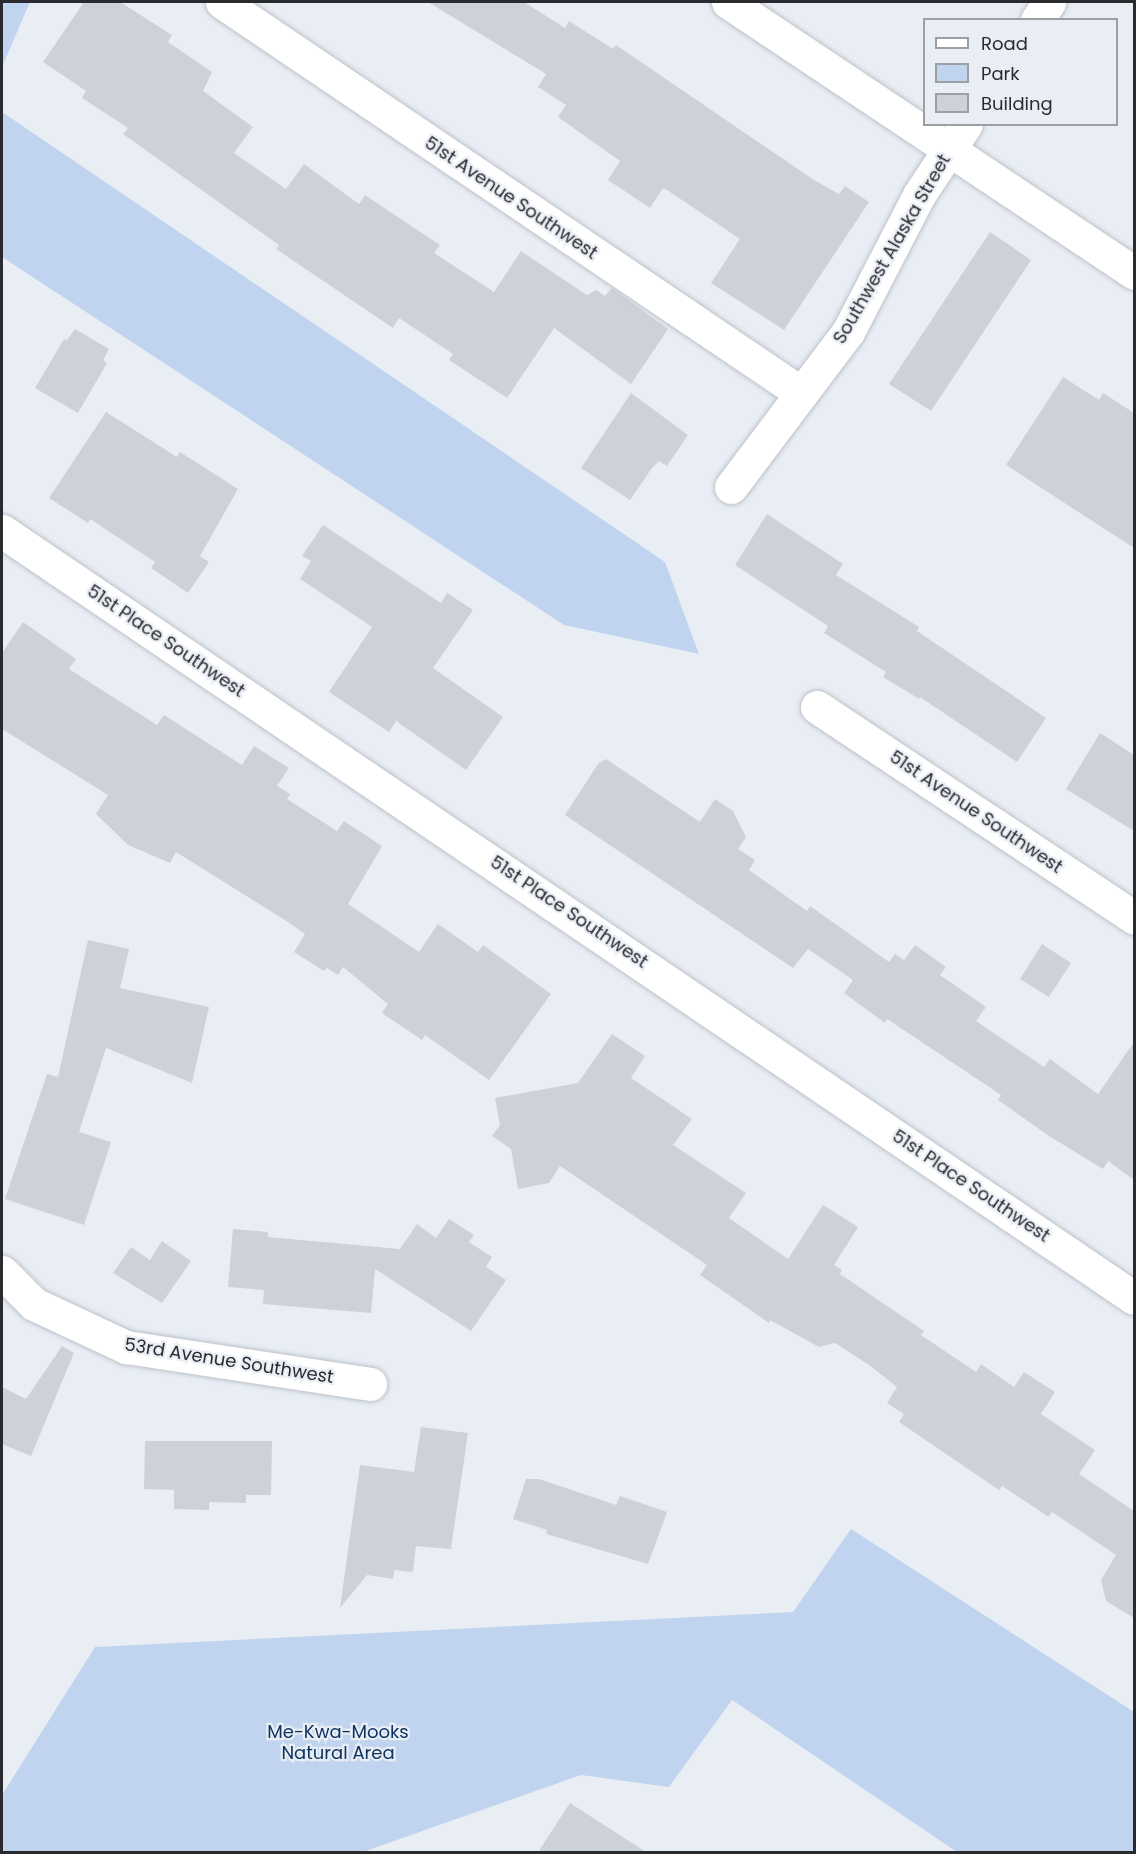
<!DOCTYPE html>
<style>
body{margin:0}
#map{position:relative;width:1136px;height:1854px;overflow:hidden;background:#e9eef5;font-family:Poppins,sans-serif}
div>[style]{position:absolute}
.green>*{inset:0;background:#c0d4ef}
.building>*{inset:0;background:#cdd2d9}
.roads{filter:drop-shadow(0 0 2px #bdc2c9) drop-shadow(0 0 2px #bdc2c9)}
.minor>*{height:33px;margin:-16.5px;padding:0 16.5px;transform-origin:16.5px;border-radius:16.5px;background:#fff}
span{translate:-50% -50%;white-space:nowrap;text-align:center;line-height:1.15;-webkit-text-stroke:4.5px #e9eef5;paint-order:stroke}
.street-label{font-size:18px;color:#292b2e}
.park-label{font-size:18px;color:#0f3462}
.frame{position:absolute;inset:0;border:3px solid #292b2e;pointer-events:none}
.legend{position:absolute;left:923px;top:18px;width:195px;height:108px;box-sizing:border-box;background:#e9eef5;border:2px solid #9ca0a5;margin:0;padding:8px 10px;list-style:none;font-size:18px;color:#292b2e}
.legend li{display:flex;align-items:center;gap:12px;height:30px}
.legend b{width:30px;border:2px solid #9ca0a5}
</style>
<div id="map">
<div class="green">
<i style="clip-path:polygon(2px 2px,30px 2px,2px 67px)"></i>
<i style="clip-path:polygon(2px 112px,665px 562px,699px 654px,564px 625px,2px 257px)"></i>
<i style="clip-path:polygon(851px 1529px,1134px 1712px,1134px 1852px,957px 1852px,732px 1700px,669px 1787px,581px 1775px,363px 1852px,2px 1852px,2px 1795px,95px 1647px,793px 1612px)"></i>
</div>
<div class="building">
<i style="clip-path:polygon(84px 2px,120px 2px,172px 35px,168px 42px,212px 72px,203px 91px,253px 127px,234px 153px,286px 189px,304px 164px,359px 204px,365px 195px,440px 245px,434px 253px,494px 292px,521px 251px,587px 295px,596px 290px,605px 296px,612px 288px,668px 329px,631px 384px,554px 328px,507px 398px,449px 360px,453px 354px,399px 318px,393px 328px,276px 249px,279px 245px,123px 134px,128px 128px,82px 98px,86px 91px,43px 62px)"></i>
<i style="clip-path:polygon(428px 2px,524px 2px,565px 28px,569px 21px,613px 49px,616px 45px,814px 180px,839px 194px,845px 186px,869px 202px,784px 330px,711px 283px,740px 239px,667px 190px,663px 188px,650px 208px,608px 180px,620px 161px,558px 117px,566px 105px,538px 87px,546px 74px)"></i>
<i style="clip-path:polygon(990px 232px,1031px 260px,931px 411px,889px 384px)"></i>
<i style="clip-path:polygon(75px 329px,109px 349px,103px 360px,107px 363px,78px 413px,35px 388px,64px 339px,67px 340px)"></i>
<i style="clip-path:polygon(1063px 377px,1099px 400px,1103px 393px,1134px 413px,1134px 548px,1006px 465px)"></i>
<i style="clip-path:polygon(631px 393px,688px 435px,667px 466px,659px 461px,652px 468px,630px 500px,581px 468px)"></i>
<i style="clip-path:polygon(106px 412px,177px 457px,180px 452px,238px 489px,200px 556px,209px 562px,188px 593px,151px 568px,155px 562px,90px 519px,88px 523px,49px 498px)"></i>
<i style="clip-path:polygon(767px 514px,843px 564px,836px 575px,919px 627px,917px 631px,1046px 718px,1017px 762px,920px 697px,919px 699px,883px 677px,886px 672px,824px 633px,828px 626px,735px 565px)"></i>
<i style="clip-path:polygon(323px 525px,441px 603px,447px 593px,473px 610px,433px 668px,503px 717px,466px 770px,396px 721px,389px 732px,329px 692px,372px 627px,300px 579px,311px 561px,302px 556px)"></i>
<i style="clip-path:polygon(23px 622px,76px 659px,69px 669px,157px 725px,164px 715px,242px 765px,254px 746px,289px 768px,277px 786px,290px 794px,287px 799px,337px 831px,344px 821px,382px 846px,348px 904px,419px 952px,438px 924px,478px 952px,483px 945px,551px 994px,489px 1080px,425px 1035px,422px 1040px,382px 1013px,388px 1004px,343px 967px,338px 975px,327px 968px,324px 971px,294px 952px,305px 934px,288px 922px,176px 852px,170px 863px,128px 845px,96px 814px,108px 795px,2px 729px,2px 653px)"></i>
<i style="clip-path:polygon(1100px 733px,1134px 755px,1134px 831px,1066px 789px)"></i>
<i style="clip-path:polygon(606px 759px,700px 822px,715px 799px,733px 811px,746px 837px,738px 849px,755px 860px,749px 870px,807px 911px,810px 906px,889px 962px,895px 954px,904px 960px,915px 945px,946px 967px,940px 975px,986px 1007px,976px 1021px,1044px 1067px,1050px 1059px,1098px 1094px,1134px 1042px,1134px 1180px,1108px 1161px,1103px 1169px,1049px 1136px,998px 1100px,1001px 1095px,887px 1019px,885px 1023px,844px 993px,853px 980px,808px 949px,793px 968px,565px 815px,598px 764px)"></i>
<i style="clip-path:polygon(88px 940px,129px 949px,120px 988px,209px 1007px,192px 1083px,106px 1048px,79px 1132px,111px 1142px,84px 1225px,5px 1199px,47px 1074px,58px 1077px)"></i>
<i style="clip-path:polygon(1042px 944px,1071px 963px,1049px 997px,1020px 979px)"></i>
<i style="clip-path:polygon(612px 1034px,645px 1056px,631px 1078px,692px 1119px,673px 1145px,746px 1193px,729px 1218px,788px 1259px,823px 1205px,858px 1227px,834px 1265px,842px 1270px,840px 1274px,924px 1331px,921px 1335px,976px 1372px,981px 1364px,1014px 1387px,1024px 1372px,1055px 1392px,1041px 1414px,1095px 1450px,1079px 1474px,1134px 1511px,1134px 1618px,1106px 1601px,1101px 1580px,1116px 1555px,1052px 1512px,1049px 1517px,1002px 1486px,999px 1490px,899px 1422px,904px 1414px,887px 1403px,897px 1387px,869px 1365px,835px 1343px,819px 1347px,770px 1320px,769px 1323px,700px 1275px,707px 1265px,560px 1166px,549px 1183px,518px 1189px,511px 1149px,492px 1136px,500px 1125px,495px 1098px,578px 1083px)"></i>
<i style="clip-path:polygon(449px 1219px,474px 1235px,469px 1242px,492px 1257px,486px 1267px,506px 1280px,471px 1331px,375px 1269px,371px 1313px,263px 1304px,264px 1290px,228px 1287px,233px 1229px,268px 1232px,268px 1237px,400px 1249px,417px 1224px,436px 1238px)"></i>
<i style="clip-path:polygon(162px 1241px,191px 1261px,162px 1303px,113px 1273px,131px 1247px,150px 1260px)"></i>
<i style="clip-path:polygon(62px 1346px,74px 1353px,31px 1456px,2px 1444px,2px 1387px,26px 1399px)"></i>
<i style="clip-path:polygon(421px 1427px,468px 1433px,451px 1549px,416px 1546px,413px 1572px,394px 1570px,393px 1579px,367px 1575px,340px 1608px,360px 1465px,414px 1472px)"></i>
<i style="clip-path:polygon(145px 1441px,272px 1441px,271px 1495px,246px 1495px,246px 1503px,209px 1502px,209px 1510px,174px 1509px,174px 1490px,144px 1489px)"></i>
<i style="clip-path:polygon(526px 1479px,539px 1479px,616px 1505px,620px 1496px,667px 1512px,648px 1564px,546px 1534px,547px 1530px,513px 1519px)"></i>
<i style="clip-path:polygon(570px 1803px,646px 1852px,538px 1852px)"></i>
</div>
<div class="roads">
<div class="minor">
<i style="left:222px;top:2px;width:699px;rotate:34.03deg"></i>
<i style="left:728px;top:2px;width:488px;rotate:33.7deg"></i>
<i style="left:1037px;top:20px;width:22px;rotate:-56deg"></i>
<i style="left:731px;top:487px;width:194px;rotate:-53deg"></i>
<i style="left:848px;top:332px;width:154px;rotate:-62.6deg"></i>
<i style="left:919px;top:195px;width:85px;rotate:-56.5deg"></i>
<i style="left:2px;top:531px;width:1367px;rotate:34.12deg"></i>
<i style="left:817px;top:707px;width:381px;rotate:33.6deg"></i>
<i style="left:2px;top:1272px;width:45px;rotate:45deg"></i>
<i style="left:34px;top:1304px;width:102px;rotate:25.1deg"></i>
<i style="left:126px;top:1347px;width:247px;rotate:8.6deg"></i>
</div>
</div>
<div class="street-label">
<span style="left:511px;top:198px;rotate:34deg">51st Avenue Southwest</span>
<span style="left:892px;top:249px;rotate:-60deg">Southwest Alaska Street</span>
<span style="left:166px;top:641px;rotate:34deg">51st Place Southwest</span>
<span style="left:976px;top:812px;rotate:34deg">51st Avenue Southwest</span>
<span style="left:569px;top:912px;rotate:34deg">51st Place Southwest</span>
<span style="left:971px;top:1186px;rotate:34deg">51st Place Southwest</span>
<span style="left:229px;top:1361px;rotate:9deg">53rd Avenue Southwest</span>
</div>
<div class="park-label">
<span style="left:338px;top:1743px">Me-Kwa-Mooks<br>Natural Area</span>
</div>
<div class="frame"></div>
<ul class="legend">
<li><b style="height:8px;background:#fff"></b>Road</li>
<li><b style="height:16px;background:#c0d4ef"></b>Park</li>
<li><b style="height:16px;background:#cdd2d9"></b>Building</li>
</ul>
</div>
